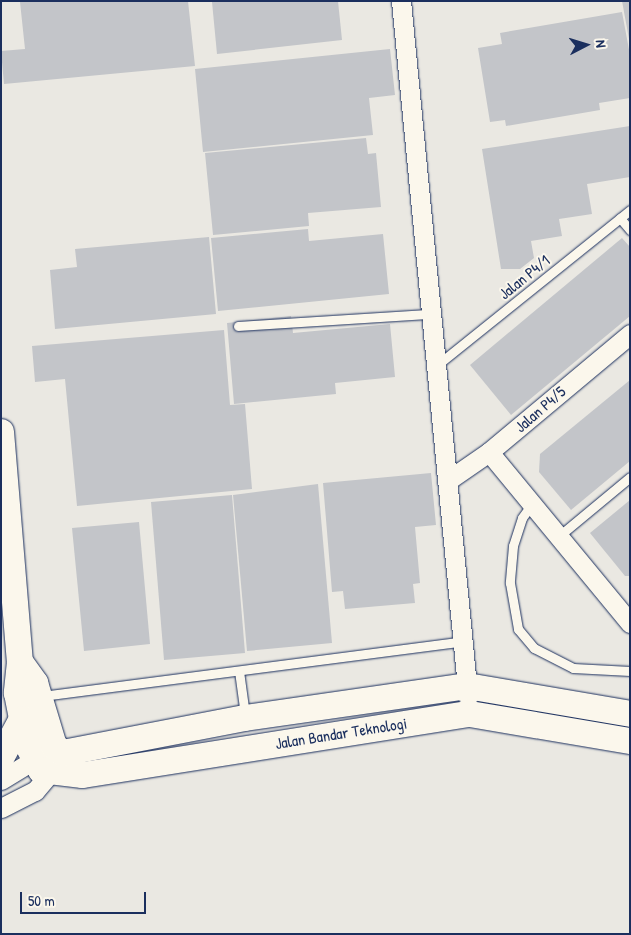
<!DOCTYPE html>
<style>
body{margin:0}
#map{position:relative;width:631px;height:935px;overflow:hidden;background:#fbf7ec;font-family:"Patrick Hand",sans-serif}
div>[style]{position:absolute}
.built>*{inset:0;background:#eae8e2}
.building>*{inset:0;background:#c3c5c9}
.roads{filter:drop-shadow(0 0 1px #1b2f5e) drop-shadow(0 0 1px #1b2f5e)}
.lane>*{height:9px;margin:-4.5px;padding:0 4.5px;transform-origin:4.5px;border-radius:4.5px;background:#fbf7ec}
.street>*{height:19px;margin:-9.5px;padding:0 9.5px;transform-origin:9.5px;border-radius:9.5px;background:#fbf7ec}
.secondary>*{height:26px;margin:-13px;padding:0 13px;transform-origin:13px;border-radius:13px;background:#fbf7ec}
span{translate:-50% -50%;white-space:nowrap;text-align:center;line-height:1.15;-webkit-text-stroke:4px #fbf7ec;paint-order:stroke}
.street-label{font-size:16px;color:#1b2f5e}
.frame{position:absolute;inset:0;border:2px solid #1b2f5e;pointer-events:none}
.north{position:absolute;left:561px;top:20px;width:50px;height:50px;-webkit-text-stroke:4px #fbf7ec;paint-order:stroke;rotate:85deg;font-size:14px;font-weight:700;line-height:20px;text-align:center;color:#1b2f5e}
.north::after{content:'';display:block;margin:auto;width:18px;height:22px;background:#1b2f5e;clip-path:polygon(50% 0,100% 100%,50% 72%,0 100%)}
.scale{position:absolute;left:20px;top:892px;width:126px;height:22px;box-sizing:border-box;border:2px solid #1b2f5e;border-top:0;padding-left:6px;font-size:15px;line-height:18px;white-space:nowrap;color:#1b2f5e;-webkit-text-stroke:4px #fbf7ec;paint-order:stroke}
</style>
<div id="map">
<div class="built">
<i style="clip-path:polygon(1px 1px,630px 1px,630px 934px,1px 934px)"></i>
</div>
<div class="building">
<i style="clip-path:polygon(188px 1px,195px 66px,4px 84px,1px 51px,25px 49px,20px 2px)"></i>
<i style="clip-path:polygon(222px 1px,338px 1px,342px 40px,217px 54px,212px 2px)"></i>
<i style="clip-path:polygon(622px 1px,630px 1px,630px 39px,629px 39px)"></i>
<i style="clip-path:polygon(622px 12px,630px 55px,630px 98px,599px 103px,600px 110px,506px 126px,505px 120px,490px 122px,478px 48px,502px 44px,500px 33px)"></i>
<i style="clip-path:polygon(390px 49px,395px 95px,369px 98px,373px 135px,203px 152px,195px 69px)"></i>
<i style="clip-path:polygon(630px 126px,630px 177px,587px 184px,592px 214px,559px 219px,562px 236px,531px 241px,534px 258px,520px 269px,501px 269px,482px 149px)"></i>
<i style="clip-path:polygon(366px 138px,368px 154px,376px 153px,381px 207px,308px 213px,309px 226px,213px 235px,205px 153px)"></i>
<i style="clip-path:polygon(308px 229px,309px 241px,383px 234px,389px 294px,218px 311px,211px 238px)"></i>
<i style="clip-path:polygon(209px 237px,216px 314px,55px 329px,50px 270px,77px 267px,75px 249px)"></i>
<i style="clip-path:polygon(622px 238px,630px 247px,630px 316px,511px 415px,470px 365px)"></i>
<i style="clip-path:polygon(291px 316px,293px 333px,390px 324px,395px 377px,335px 383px,336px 394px,234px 404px,227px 323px)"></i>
<i style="clip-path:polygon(224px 330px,230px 405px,245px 404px,252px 489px,77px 506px,65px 379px,35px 382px,32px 346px)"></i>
<i style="clip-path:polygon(630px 380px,630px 461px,571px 510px,539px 472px,540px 454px)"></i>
<i style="clip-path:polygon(431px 473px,436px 525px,415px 527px,420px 583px,413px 584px,415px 603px,345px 609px,343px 591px,332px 592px,323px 483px)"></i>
<i style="clip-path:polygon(318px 484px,332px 643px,247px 651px,233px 495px)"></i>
<i style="clip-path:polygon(232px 495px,245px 653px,164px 660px,151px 502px)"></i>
<i style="clip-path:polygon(630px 500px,630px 576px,625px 576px,590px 533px)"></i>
<i style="clip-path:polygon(139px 522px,150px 644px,84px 651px,72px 528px)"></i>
</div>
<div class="roads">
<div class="lane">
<i style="left:620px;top:218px;width:16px;rotate:50deg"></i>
<i style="left:238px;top:326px;width:193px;rotate:-3.6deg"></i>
<i style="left:436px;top:366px;width:249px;rotate:-38.8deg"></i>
<i style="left:532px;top:504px;width:17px;rotate:126deg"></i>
<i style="left:522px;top:518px;width:29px;rotate:108deg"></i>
<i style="left:513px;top:546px;width:37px;rotate:95deg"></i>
<i style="left:510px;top:583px;width:47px;rotate:80.1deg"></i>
<i style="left:518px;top:629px;width:25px;rotate:50deg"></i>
<i style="left:534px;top:648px;width:44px;rotate:27.1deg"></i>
<i style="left:573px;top:668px;width:57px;rotate:3deg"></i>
<i style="left:559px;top:536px;width:92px;rotate:-39.7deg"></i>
<i style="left:239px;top:671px;width:44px;rotate:82.2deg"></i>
<i style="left:42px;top:696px;width:425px;rotate:-7.4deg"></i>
</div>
<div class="street">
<i style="left:401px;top:1px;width:699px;rotate:84.5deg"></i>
<i style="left:489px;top:452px;width:222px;rotate:50.5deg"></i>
<i style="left:447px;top:481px;width:51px;rotate:-34.6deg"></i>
<i style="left:489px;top:452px;width:184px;rotate:-39.9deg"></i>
<i style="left:1px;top:780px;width:52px;rotate:-31.5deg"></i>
<i style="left:1px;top:808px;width:38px;rotate:-27deg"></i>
<i style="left:35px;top:791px;width:34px;rotate:-50deg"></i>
</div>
<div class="secondary">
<i style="left:1px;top:432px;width:231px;rotate:85.3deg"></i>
<i style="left:20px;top:662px;width:31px;rotate:96deg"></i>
<i style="left:17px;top:693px;width:52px;rotate:78.9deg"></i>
<i style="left:27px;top:744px;width:30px;rotate:62deg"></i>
<i style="left:41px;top:770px;width:42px;rotate:6.8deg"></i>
<i style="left:83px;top:775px;width:392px;rotate:-9deg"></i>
<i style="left:470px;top:714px;width:162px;rotate:9.6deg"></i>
<i style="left:20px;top:662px;width:26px;rotate:54deg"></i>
<i style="left:35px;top:683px;width:66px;rotate:73.2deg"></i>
<i style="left:54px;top:746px;width:11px;rotate:38deg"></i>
<i style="left:63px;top:753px;width:185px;rotate:-10.9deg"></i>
<i style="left:245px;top:718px;width:224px;rotate:-8.2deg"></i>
<i style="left:467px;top:686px;width:165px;rotate:9.7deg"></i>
<i style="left:1px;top:758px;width:44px;rotate:-61.7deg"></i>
</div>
</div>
<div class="street-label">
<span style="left:524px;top:277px;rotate:-39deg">Jalan P4/1</span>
<span style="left:540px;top:409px;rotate:-41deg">Jalan P4/5</span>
<span style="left:341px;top:733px;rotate:-9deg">Jalan Bandar Teknologi</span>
</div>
<div class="frame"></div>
<div class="north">N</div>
<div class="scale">50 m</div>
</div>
